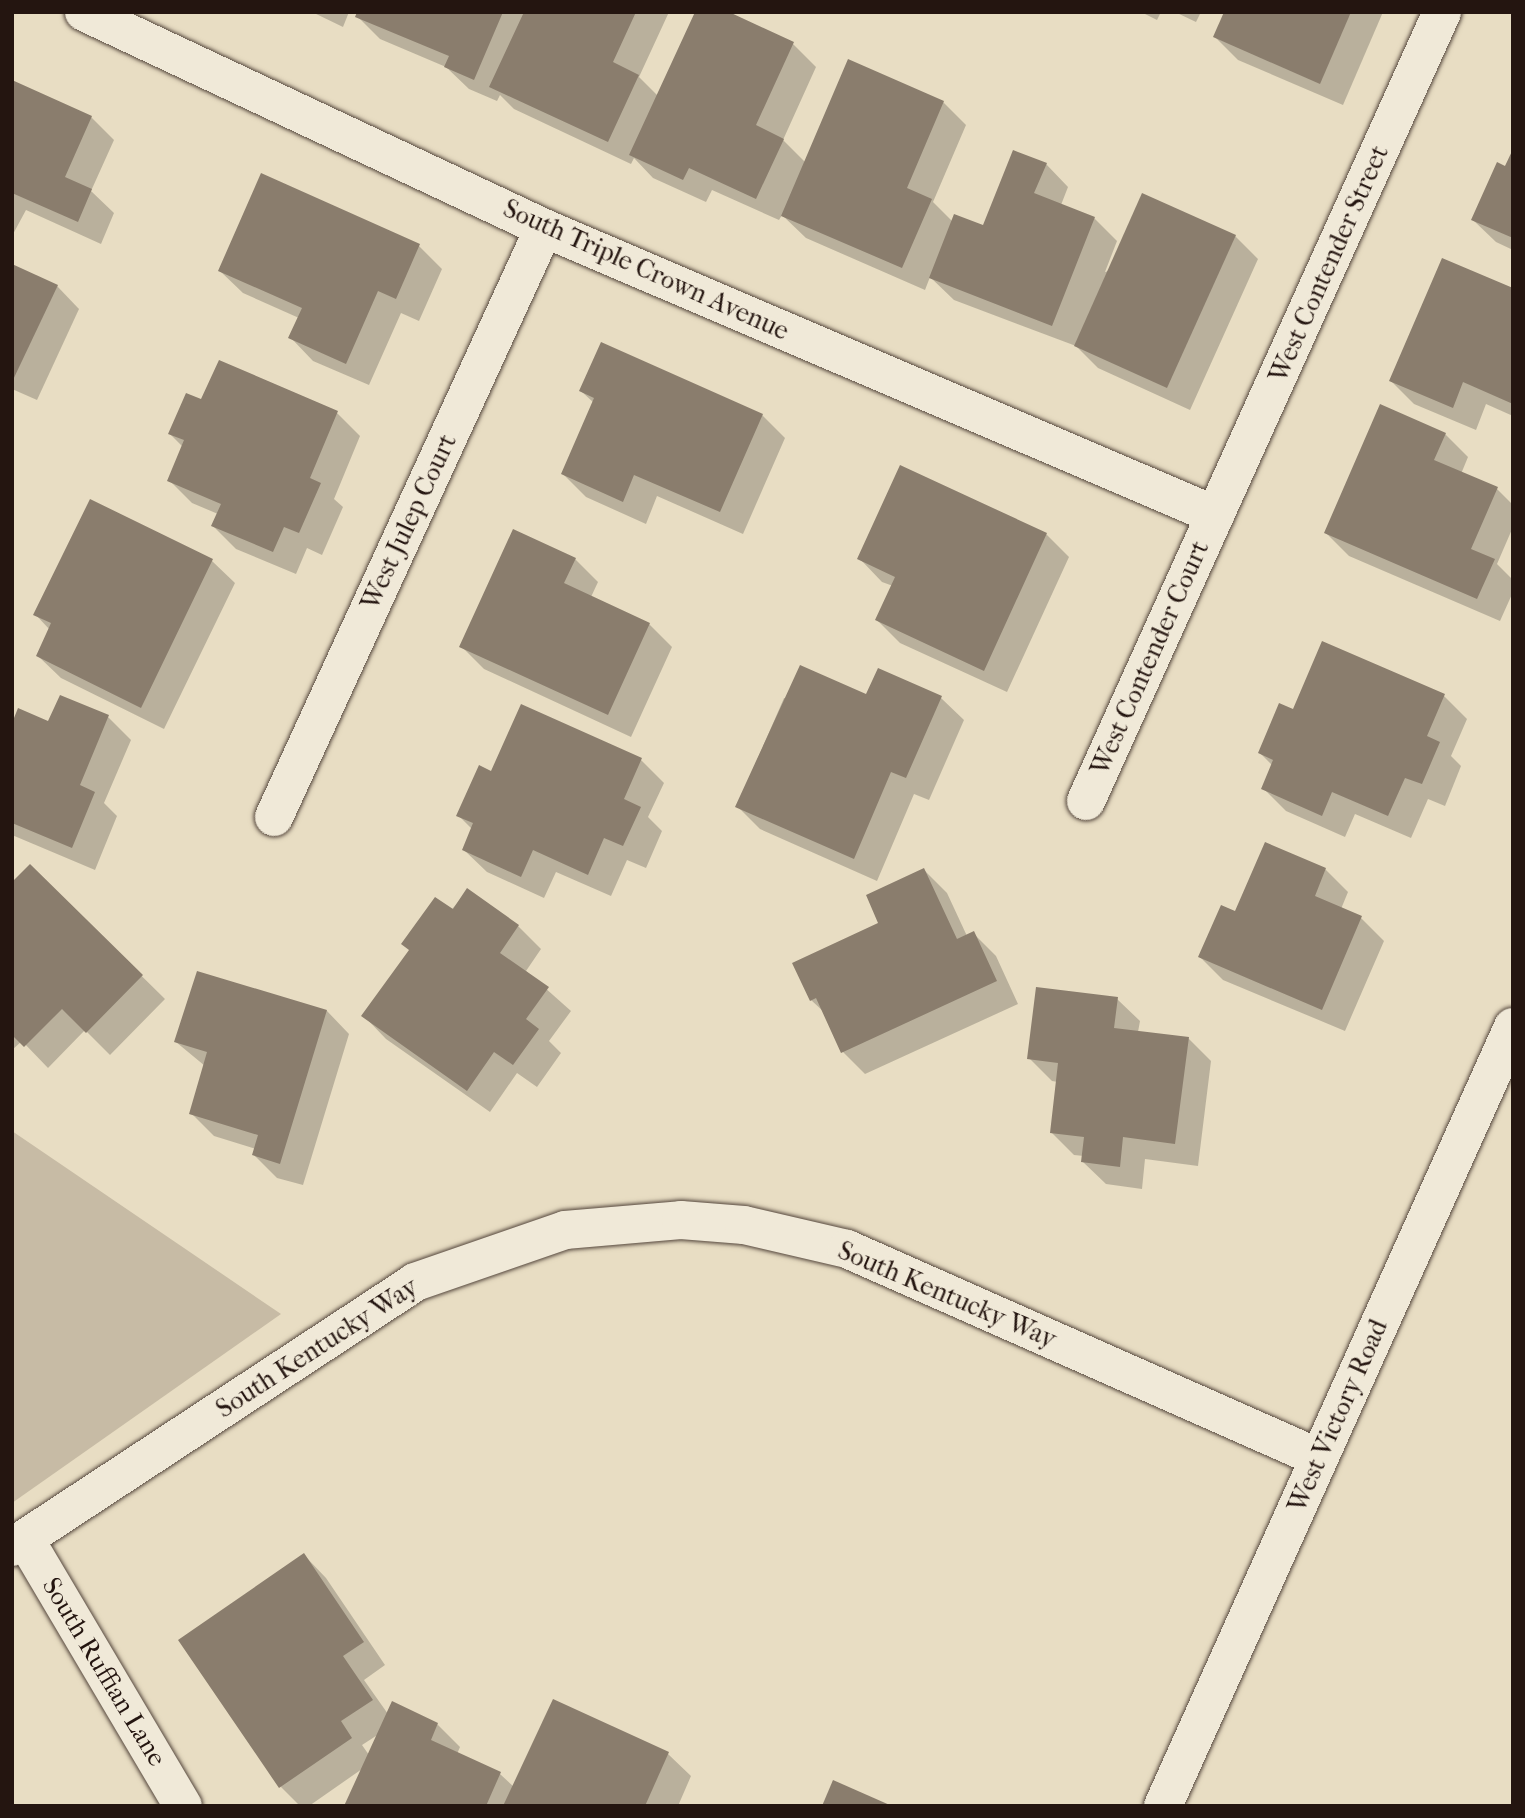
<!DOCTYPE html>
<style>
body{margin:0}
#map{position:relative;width:1525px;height:1818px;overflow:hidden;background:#e8ddc3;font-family:"IM FELL French Canon",serif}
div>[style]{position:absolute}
.green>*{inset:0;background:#c7bba5}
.shadow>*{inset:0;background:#0003}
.building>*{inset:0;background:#8a7d6d}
.roads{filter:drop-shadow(0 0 2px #55473d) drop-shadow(0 0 2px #55473d)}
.street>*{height:38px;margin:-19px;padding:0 19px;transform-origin:19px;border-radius:19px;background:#f0e9d8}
.secondary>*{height:38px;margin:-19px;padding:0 19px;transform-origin:19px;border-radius:19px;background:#f0e9d8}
span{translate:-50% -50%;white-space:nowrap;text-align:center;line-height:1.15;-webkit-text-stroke:7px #f0e9d8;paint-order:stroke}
.street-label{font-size:26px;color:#241510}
.frame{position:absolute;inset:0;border:14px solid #241510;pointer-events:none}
</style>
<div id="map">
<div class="green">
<i style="clip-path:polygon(12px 1131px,281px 1314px,12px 1503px)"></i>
</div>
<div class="shadow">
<i style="clip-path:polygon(312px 12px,349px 12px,343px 27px)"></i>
<i style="clip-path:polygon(359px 12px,669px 12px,639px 77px,658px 96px,793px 44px,816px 67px,783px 140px,805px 162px,943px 102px,966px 125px,933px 202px,953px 222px,984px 227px,1046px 164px,1068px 187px,1061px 205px,1094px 218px,1117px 241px,1105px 272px,1235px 236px,1258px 259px,1190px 410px,1098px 368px,1076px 346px,954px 300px,930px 277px,925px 290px,806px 238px,782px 215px,779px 220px,712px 190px,706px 202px,653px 178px,634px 158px,631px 164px,514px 109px,500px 95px,497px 101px,469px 89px,446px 67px,380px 39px,357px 16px)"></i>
<i style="clip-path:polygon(1141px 12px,1161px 12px,1157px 20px)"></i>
<i style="clip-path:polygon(1175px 12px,1201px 12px,1196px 22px)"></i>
<i style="clip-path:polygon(1226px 12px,1383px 12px,1343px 105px,1238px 60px,1215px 37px)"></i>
<i style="clip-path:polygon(12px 82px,91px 117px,114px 140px,91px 191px,114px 213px,101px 244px,26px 210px,12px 236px)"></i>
<i style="clip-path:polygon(1513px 153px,1513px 250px,1496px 242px,1473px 220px)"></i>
<i style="clip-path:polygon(262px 176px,419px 246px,442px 269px,419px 321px,401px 313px,369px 385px,313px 361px,291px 338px,299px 318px,243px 293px,220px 271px)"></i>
<i style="clip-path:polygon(12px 266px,57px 286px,79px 309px,37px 400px,12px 389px)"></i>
<i style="clip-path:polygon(1513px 290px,1513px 416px,1486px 404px,1476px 430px,1414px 404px,1391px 381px)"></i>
<i style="clip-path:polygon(220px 362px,337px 413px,360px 436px,334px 499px,343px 507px,322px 555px,307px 548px,296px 574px,236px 549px,213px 526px,218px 514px,192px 503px,169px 480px,183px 447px,170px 434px,202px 402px)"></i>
<i style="clip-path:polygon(581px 391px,762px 415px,785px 438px,743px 534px,657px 496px,646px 524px,586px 497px,563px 474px,594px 403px)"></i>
<i style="clip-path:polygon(1445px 434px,1468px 457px,1461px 474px,1497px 489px,1513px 505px,1513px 527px,1497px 564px,1513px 580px,1513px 592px,1500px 621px,1349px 556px,1326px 533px)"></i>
<i style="clip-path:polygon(91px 501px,212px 561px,235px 583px,164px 729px,61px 678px,38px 656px,50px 630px,35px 614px)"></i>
<i style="clip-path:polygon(1046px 534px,1069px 557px,1007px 692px,900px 643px,877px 620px,893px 586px,882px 582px,860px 559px)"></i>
<i style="clip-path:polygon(575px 559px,598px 582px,591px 597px,649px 624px,672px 647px,631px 737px,484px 669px,461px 646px)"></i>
<i style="clip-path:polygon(867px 696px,941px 698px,964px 720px,929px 800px,914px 794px,877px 881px,760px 829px,737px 806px,784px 698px)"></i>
<i style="clip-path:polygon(1444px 696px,1467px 719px,1451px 756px,1461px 766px,1445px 806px,1428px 799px,1411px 838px,1355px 814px,1345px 837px,1286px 811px,1263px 788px,1272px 765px,1260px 753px,1294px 711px)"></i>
<i style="clip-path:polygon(108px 717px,131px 740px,104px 803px,117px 816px,95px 870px,12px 835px,12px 728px)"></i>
<i style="clip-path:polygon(641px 760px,664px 783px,648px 817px,662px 831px,646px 868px,627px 860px,611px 896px,556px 872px,544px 898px,487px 872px,464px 850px,473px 830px,459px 816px)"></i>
<i style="clip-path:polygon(30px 866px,165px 999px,110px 1055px,85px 1030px,48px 1068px,22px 1041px,12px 1050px,12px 884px)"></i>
<i style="clip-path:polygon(1325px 869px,1348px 892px,1341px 909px,1361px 918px,1384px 941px,1345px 1031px,1223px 980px,1200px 957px,1236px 914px)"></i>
<i style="clip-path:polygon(924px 870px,947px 893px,967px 936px,973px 933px,996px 956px,1018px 1004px,865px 1074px,843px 1052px,825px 1013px,811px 1000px,881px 924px)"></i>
<i style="clip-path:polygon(467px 891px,518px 926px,541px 949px,526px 971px,571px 1011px,549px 1041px,561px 1053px,537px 1087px,517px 1073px,490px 1112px,386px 1039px,364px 1016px)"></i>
<i style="clip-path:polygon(198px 973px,327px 1011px,349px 1034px,303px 1185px,277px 1178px,254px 1155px,256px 1149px,214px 1136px,191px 1113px,205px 1066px,176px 1042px)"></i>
<i style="clip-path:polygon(1117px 999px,1140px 1021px,1138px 1032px,1188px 1038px,1211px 1061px,1198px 1166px,1145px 1159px,1142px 1189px,1106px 1184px,1083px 1162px,1084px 1156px,1074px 1155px,1051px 1132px,1058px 1082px,1052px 1081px,1029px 1058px)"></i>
<i style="clip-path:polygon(evenodd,304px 1555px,326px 1578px,385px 1665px,364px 1680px,388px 1714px,437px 1724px,460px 1747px,457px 1754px,500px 1774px,514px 1787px,668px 1754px,691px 1776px,678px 1806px,346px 1806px,362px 1769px,309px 1806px,300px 1806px,281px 1787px,304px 1555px,379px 1734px,369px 1755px,362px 1745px,379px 1734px)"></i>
</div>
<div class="building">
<i style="clip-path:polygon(357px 12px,503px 12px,474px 80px,444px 67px,449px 56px,355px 17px)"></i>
<i style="clip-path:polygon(524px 12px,636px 12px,613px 62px,639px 75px,608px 142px,489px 87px)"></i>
<i style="clip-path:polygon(695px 12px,729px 12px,794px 42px,756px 125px,784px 139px,756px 199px,689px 168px,683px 180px,629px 155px)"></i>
<i style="clip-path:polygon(1224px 12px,1351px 12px,1320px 84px,1213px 37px)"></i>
<i style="clip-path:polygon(848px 59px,944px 101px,907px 188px,932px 199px,902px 268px,781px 216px)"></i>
<i style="clip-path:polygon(12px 80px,92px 116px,65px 177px,92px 189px,78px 222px,12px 193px)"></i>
<i style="clip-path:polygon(1513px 149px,1513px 238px,1471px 220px,1497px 162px,1505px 166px)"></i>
<i style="clip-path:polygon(1013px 150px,1047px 163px,1034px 193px,1095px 217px,1052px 326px,929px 278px,954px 214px,983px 225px)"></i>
<i style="clip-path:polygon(261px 173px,420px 244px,396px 299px,378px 291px,346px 364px,288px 338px,302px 308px,218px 271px)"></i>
<i style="clip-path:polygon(1142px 193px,1236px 235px,1167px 388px,1074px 346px)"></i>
<i style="clip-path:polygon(1442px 258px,1513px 288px,1513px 404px,1463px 382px,1453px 408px,1389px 381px)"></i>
<i style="clip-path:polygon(12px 264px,58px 285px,12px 382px)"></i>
<i style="clip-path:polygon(601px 342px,763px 414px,720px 512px,634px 475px,623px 502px,561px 474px,594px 398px,579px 391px)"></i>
<i style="clip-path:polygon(219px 360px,338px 411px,310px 478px,321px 483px,299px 533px,284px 527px,273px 552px,211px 526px,221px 504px,167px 481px,184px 440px,168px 434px,186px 393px,201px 399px)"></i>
<i style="clip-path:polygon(1380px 404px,1446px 433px,1434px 460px,1498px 487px,1471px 549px,1495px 559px,1477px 599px,1324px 533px)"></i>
<i style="clip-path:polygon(900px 465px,1047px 533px,984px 671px,875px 620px,895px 577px,857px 559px)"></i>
<i style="clip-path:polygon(90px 499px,213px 559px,141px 708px,36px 656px,51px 623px,33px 615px)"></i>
<i style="clip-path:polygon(513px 529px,576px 558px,564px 583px,650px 623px,608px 715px,459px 647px)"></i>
<i style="clip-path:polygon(1322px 641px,1445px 694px,1427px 736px,1440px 742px,1422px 784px,1405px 778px,1388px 816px,1332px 792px,1322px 816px,1261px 789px,1273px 760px,1258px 753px,1279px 703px,1293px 709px)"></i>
<i style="clip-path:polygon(800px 665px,866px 694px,878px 668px,942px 696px,906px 778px,891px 772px,854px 859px,735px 807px)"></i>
<i style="clip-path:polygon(60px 695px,109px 715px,80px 785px,95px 792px,72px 848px,12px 823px,12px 723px,18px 708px,48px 721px)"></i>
<i style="clip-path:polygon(521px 704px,642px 758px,624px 799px,641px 807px,623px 846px,604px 838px,588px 875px,533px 850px,521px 877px,462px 850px,473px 823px,456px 816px,479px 765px,491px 771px)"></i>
<i style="clip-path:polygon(1265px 842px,1326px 868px,1315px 896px,1362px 916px,1322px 1010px,1198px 957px,1221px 905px,1235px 911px)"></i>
<i style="clip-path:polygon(30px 864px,143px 975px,86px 1033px,62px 1009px,24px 1047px,12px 1035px,12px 882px)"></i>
<i style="clip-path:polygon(924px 868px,957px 939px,974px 931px,997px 981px,841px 1053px,816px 998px,810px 1001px,792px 963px,878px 923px,866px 895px)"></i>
<i style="clip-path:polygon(467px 888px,519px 925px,500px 953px,549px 987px,526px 1019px,539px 1029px,513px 1065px,494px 1052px,467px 1091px,361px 1016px,409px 950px,401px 944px,435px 897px,453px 909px)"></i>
<i style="clip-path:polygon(197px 971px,327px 1010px,280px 1164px,252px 1155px,258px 1135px,189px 1114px,207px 1052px,174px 1042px)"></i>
<i style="clip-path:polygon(1036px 987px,1118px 997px,1114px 1028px,1189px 1037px,1175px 1144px,1123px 1137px,1120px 1167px,1081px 1162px,1084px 1137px,1050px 1133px,1058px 1063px,1027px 1059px)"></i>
<i style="clip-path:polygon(304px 1553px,364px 1642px,343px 1656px,373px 1700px,341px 1721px,352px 1738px,279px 1788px,178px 1640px)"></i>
<i style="clip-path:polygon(553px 1699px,669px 1752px,645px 1806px,503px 1806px)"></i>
<i style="clip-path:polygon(392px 1701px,438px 1723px,431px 1740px,501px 1772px,486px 1806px,344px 1806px)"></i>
<i style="clip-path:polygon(833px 1780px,892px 1806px,822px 1806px)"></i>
</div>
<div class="roads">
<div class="street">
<i style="left:84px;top:12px;width:508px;rotate:25.15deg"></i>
<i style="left:544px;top:228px;width:730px;rotate:23.16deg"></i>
<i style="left:1086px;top:801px;width:866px;rotate:-65.71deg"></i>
<i style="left:274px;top:817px;width:648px;rotate:-65.37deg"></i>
<i style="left:25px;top:1539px;width:310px;rotate:59.4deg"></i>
</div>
<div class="secondary">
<i style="left:12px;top:1547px;width:482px;rotate:-33.3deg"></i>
<i style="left:415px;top:1282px;width:159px;rotate:-19.1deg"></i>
<i style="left:565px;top:1230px;width:116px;rotate:-4.9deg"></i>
<i style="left:681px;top:1220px;width:63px;rotate:4.5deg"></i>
<i style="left:744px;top:1225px;width:106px;rotate:13.1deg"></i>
<i style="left:847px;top:1249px;width:516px;rotate:23.88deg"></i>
<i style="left:1163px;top:1806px;width:854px;rotate:-65.81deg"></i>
</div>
</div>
<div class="street-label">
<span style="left:1329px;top:264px;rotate:-66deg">West Contender Street</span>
<span style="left:646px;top:270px;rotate:24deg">South Triple Crown Avenue</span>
<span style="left:409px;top:522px;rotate:-65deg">West Julep Court</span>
<span style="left:1150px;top:658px;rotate:-66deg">West Contender Court</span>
<span style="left:947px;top:1295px;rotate:23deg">South Kentucky Way</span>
<span style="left:317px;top:1348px;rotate:-33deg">South Kentucky Way</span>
<span style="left:1338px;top:1416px;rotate:-66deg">West Victory Road</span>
<span style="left:104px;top:1672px;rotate:59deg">South Ruffian Lane</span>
</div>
<div class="frame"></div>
</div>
